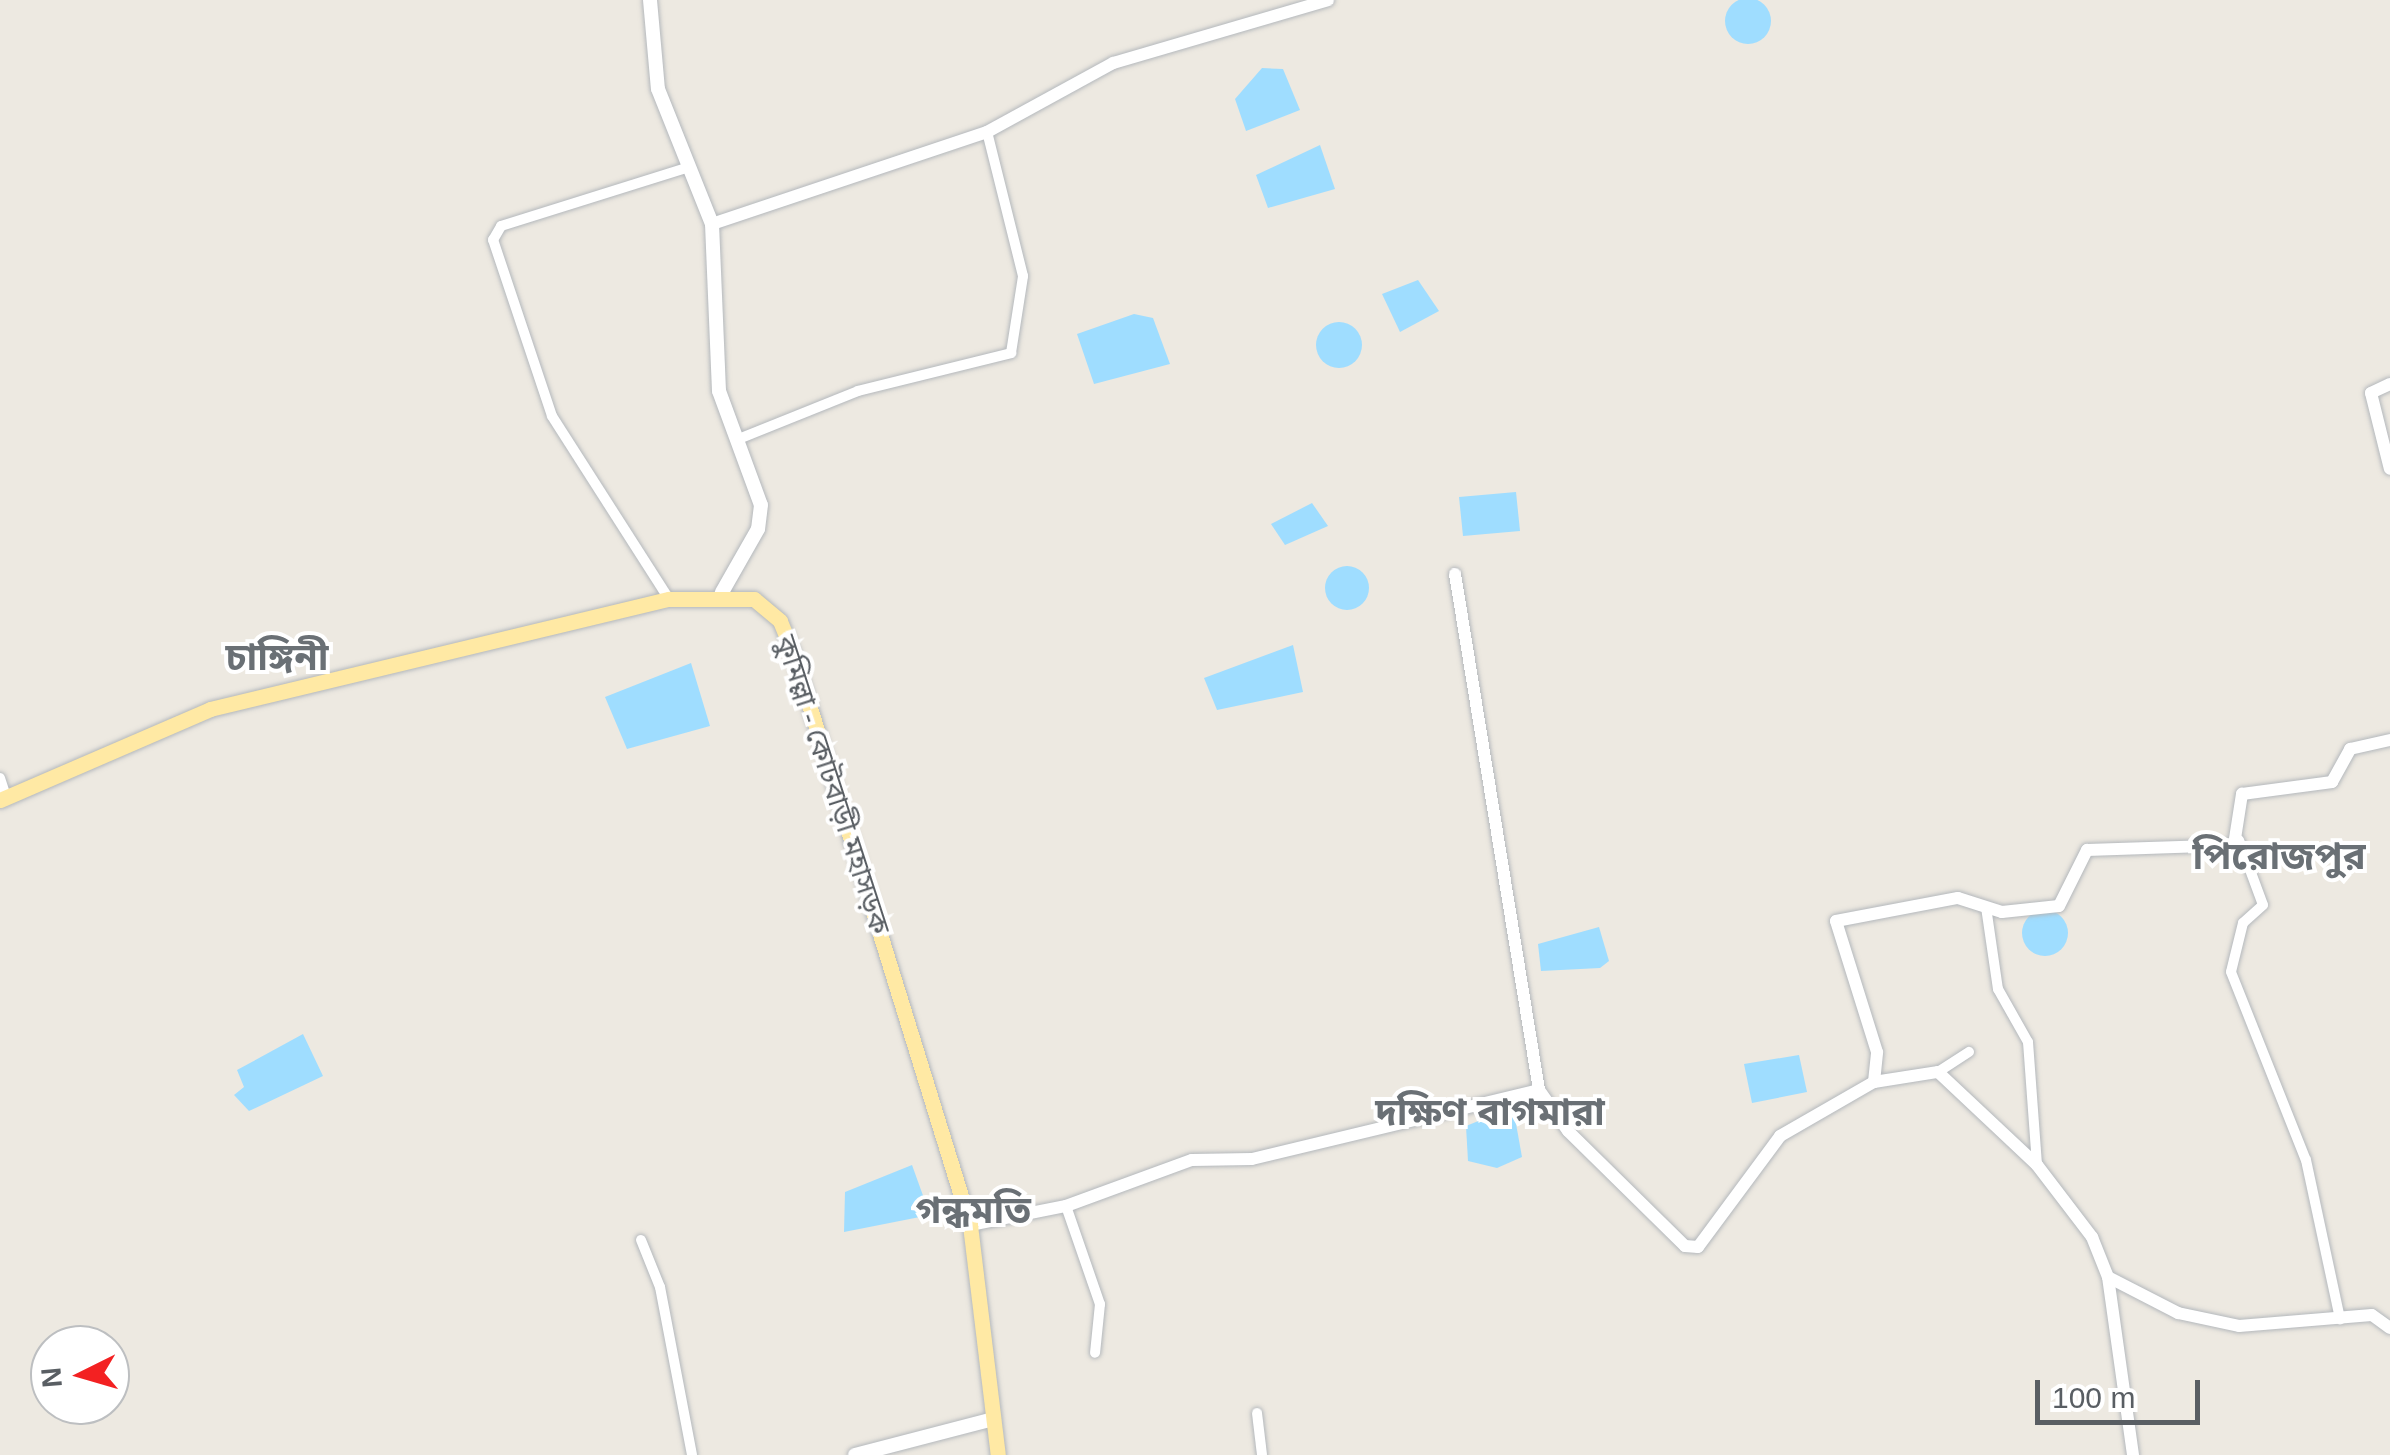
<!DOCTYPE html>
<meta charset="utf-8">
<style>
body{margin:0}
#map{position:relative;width:2390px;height:1455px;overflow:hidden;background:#ede9e1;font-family:Arial,"Noto Sans Bengali",sans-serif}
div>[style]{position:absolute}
.water>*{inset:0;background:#9fddff}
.round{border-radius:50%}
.roads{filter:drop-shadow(0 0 2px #b4b8bc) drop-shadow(0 0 2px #b4b8bc)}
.minor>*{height:10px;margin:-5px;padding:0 5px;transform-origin:5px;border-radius:5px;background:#fff}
.tertiary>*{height:12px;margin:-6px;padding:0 6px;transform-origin:6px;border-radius:6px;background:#fff}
.secondary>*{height:14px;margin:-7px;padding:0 7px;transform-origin:7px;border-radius:7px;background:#fff}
.primary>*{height:15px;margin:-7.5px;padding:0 7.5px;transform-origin:7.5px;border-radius:7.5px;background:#ffe9a4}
span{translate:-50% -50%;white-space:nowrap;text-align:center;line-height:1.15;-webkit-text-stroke:8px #fff;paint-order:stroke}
.street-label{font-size:28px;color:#595e63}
.district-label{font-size:38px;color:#6a7075;font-weight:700}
.north{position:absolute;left:30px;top:1325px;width:100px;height:100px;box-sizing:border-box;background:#fff;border:2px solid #bdbfc1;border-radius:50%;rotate:265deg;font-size:28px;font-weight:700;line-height:40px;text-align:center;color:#595e63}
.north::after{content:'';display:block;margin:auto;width:35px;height:45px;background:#f32122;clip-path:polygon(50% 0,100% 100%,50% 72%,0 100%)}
.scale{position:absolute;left:2035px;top:1380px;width:165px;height:45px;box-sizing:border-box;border:5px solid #595e63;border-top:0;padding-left:12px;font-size:30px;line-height:35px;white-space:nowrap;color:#595e63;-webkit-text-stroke:8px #fff;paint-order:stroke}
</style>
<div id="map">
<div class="water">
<i class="round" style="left:1725px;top:-2px;width:46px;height:46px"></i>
<i style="clip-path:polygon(1262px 68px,1283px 69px,1300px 110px,1246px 131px,1235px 99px)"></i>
<i style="clip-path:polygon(1320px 145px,1335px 189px,1268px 208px,1256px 175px)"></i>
<i style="clip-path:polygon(1418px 280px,1439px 311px,1400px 332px,1382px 294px)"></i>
<i style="clip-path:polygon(1134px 314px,1153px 318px,1170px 364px,1094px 384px,1077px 334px)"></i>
<i class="round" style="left:1316px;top:322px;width:46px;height:46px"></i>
<i style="clip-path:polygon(1516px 492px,1520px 531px,1463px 536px,1459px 497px)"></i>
<i style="clip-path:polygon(1312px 503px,1328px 526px,1285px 545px,1271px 524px)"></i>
<i class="round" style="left:1325px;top:566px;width:44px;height:44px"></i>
<i style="clip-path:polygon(1293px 645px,1303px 692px,1217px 710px,1204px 678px)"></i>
<i style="clip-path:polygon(691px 663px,710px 726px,627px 749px,605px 697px)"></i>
<i class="round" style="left:2022px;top:910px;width:46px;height:46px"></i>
<i style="clip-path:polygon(1599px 927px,1609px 961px,1600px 968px,1541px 971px,1538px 944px)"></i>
<i style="clip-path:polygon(303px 1034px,323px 1076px,249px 1111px,234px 1095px,244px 1087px,237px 1070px)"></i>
<i style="clip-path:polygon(1799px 1055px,1807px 1092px,1752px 1103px,1744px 1064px)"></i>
<i style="clip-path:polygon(1513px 1107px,1522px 1157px,1497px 1168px,1468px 1161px,1466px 1126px)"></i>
<i style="clip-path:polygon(912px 1165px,930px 1215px,844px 1232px,845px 1192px)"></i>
</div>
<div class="roads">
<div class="minor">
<i style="left:736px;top:440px;width:131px;rotate:-21.9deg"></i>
<i style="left:858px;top:391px;width:158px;rotate:-13.9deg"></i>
<i style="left:1011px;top:353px;width:78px;rotate:-81.1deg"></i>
<i style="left:1023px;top:276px;width:148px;rotate:-104deg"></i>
<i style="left:669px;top:599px;width:217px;rotate:-122.6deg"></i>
<i style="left:552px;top:416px;width:186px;rotate:-108.5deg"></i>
<i style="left:493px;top:240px;width:16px;rotate:-60deg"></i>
<i style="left:501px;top:226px;width:194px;rotate:-17.4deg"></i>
<i style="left:0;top:778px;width:20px;rotate:72deg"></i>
<i style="left:2239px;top:840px;width:69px;rotate:69.7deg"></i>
<i style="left:2263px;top:905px;width:27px;rotate:138deg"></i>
<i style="left:2243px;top:923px;width:50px;rotate:103.8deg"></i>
<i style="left:2231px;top:972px;width:202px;rotate:68.3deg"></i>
<i style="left:2306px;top:1160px;width:163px;rotate:77.9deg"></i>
<i style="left:1986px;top:907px;width:83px;rotate:81.7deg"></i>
<i style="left:1998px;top:989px;width:61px;rotate:60.5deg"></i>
<i style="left:2028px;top:1042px;width:123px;rotate:85.8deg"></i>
<i style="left:1938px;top:1072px;width:37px;rotate:-33deg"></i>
<i style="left:1066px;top:1206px;width:104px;rotate:70.9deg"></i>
<i style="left:1100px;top:1304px;width:49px;rotate:95.8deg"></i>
<i style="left:641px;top:1240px;width:51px;rotate:68deg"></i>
<i style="left:660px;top:1287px;width:171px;rotate:79.2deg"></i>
<i style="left:1257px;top:1413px;width:42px;rotate:83.2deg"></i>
</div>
<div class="tertiary">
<i style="left:712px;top:224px;width:290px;rotate:-18.5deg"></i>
<i style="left:987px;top:132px;width:144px;rotate:-28.7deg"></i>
<i style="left:1113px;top:63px;width:224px;rotate:-16.3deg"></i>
<i style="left:2390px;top:384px;width:21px;rotate:155deg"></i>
<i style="left:2371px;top:393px;width:78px;rotate:76deg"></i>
<i style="left:1455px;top:574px;width:523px;rotate:80.75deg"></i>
<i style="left:1874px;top:1082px;width:65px;rotate:-8.9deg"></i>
<i style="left:1938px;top:1072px;width:136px;rotate:43.2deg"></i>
<i style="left:2037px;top:1165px;width:91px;rotate:52.6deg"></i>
<i style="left:2092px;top:1237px;width:43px;rotate:68.2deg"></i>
<i style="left:2108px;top:1277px;width:180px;rotate:82deg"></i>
<i style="left:970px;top:1225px;width:98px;rotate:-11.2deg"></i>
<i style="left:1066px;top:1206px;width:134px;rotate:-20.1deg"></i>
<i style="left:1192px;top:1160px;width:60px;rotate:-1deg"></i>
<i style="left:1252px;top:1159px;width:295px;rotate:-13.5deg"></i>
<i style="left:1539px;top:1090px;width:50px;rotate:54.7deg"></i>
<i style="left:1568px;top:1131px;width:164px;rotate:44.5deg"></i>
<i style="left:1685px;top:1246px;width:13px;rotate:4deg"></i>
<i style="left:1698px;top:1247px;width:138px;rotate:-53.5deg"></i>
<i style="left:1780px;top:1136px;width:108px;rotate:-29.9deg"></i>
<i style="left:1874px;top:1082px;width:30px;rotate:-84deg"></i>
<i style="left:1877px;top:1052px;width:137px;rotate:-107.4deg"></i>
<i style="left:1836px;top:921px;width:124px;rotate:-10.7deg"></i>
<i style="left:1958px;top:898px;width:46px;rotate:17.7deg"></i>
<i style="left:2002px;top:912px;width:57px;rotate:-6deg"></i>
<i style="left:2059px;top:906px;width:63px;rotate:-63.4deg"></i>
<i style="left:2087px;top:850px;width:147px;rotate:-1.9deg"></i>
<i style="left:2234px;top:845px;width:52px;rotate:-81.1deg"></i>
<i style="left:2242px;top:794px;width:91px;rotate:-7.6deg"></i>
<i style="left:2332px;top:782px;width:38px;rotate:-61deg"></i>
<i style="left:2350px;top:749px;width:41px;rotate:-12.7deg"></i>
<i style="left:2108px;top:1277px;width:79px;rotate:27.2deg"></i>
<i style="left:2178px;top:1313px;width:62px;rotate:12deg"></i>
<i style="left:2239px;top:1326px;width:133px;rotate:-4.7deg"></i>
<i style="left:2372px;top:1315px;width:22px;rotate:36deg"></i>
</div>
<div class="secondary">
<i style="left:650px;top:0;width:89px;rotate:84.9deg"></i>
<i style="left:658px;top:89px;width:145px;rotate:68.2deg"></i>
<i style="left:712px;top:224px;width:167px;rotate:87.6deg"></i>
<i style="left:719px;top:391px;width:121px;rotate:69.8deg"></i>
<i style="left:761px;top:505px;width:24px;rotate:97deg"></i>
<i style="left:758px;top:529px;width:73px;rotate:119.7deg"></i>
<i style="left:855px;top:1455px;width:143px;rotate:-14.6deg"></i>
</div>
<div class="primary">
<i style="left:0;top:800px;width:229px;rotate:-23.4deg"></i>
<i style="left:210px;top:709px;width:472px;rotate:-13.5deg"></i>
<i style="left:669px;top:599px;width:85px"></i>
<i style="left:754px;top:599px;width:34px;rotate:40deg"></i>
<i style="left:780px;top:621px;width:38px;rotate:68deg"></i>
<i style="left:794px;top:656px;width:596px;rotate:72.81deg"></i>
<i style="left:970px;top:1225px;width:232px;rotate:83.1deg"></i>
</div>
</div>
<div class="street-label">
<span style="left:832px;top:785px;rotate:72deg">কুমিল্লা - কোটবাড়ী মহাসড়ক</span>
</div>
<div class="district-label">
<span style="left:277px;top:658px">চাঙ্গিনী</span>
<span style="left:2279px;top:857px">পিরোজপুর</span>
<span style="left:1490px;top:1113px">দক্ষিণ বাগমারা</span>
<span style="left:973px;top:1211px">গন্ধমতি</span>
</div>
<div class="north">N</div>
<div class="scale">100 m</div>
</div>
